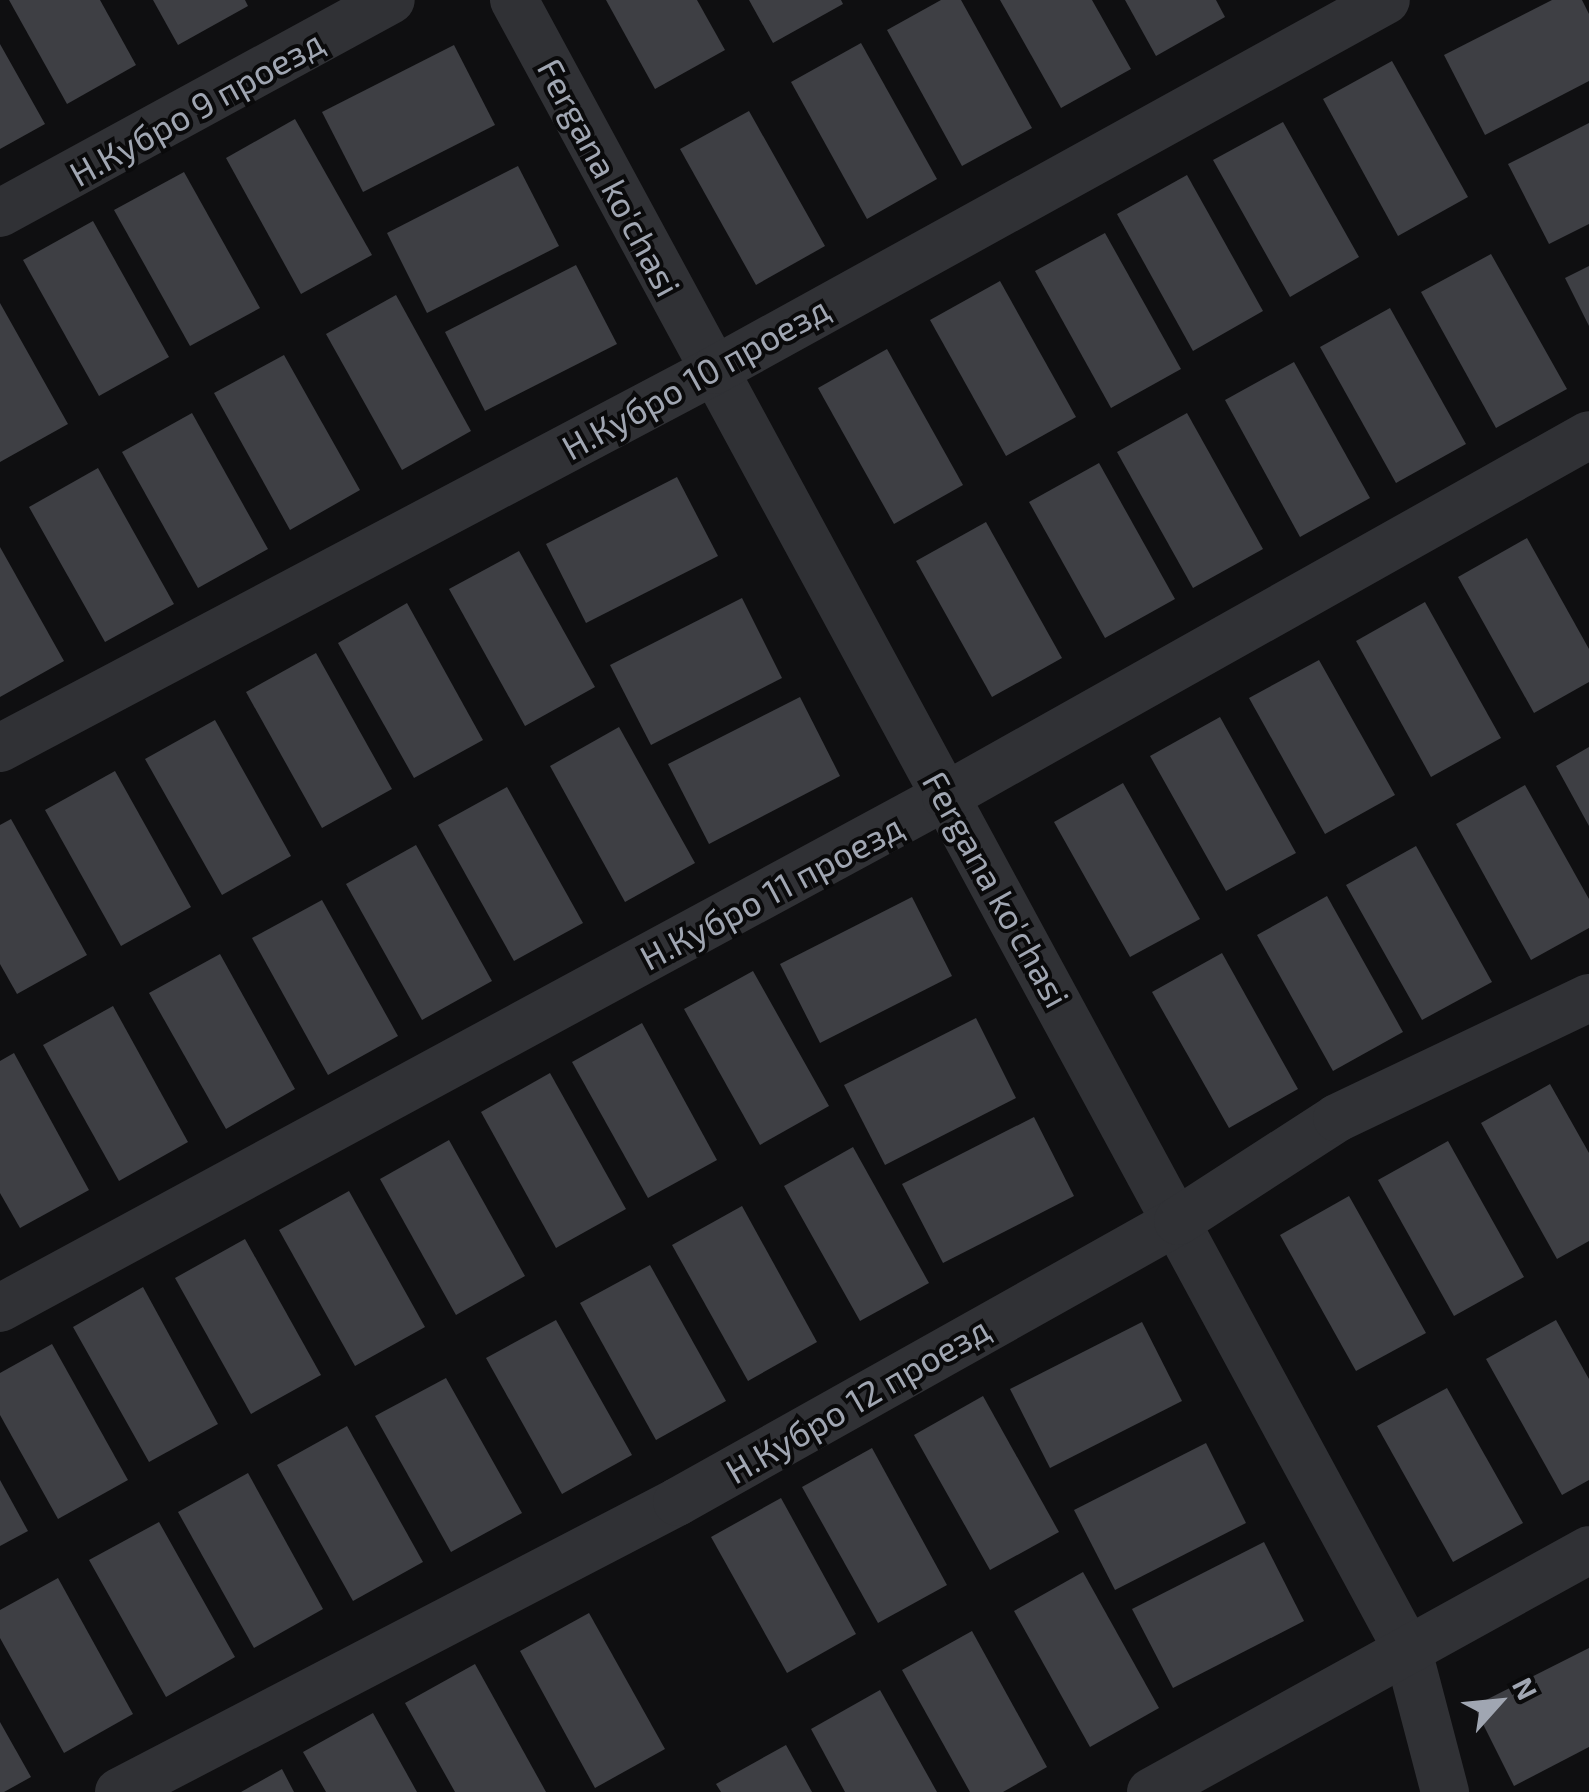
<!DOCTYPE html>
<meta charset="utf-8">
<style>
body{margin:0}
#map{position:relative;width:1589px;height:1792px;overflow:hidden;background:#0f0f11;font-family:"Exo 2",sans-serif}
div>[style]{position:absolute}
.building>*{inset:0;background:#3e3f44}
.street>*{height:48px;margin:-24px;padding:0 24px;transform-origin:24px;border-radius:24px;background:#303135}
span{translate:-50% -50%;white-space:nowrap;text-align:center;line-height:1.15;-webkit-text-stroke:8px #0a0a0b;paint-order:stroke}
.street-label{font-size:35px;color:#a0a6b2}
.north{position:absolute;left:1449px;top:1652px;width:100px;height:100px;-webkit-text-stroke:8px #0a0a0b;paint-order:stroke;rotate:63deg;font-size:28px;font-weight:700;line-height:40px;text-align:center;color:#a0a6b2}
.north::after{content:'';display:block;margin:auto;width:35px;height:45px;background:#a0a6b2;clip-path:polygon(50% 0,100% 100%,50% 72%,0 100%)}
</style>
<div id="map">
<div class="building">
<i style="clip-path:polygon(9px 0,100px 0,136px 65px,67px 104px)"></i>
<i style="clip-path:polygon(153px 0,245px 0,248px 6px,178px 45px)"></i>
<i style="clip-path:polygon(606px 0,697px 0,725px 50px,655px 89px)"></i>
<i style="clip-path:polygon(749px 0,841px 0,843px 4px,773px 43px)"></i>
<i style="clip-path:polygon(941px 0,961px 0,1032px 128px,962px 166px,887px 30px)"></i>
<i style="clip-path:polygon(1000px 0,1092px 0,1131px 69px,1061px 108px)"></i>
<i style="clip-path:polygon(1125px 0,1216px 0,1225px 17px,1156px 56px)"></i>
<i style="clip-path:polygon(1552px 0,1582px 0,1589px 14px,1589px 81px,1485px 135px,1444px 55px)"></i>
<i style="clip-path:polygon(861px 43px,937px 179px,867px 219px,791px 82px)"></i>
<i style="clip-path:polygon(0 44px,45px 124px,0 149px)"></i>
<i style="clip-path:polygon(454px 45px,495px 125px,363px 192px,322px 112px)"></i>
<i style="clip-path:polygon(1392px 61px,1468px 197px,1398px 236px,1323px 99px)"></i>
<i style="clip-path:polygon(749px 111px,825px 246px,756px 285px,680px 149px)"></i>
<i style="clip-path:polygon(295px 119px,372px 255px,301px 294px,226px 158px)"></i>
<i style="clip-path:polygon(1283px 122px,1359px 257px,1290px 297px,1213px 160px)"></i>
<i style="clip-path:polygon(1589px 123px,1589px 224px,1549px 244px,1508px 164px)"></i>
<i style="clip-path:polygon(518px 166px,559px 246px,427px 313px,387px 233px)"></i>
<i style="clip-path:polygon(184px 172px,260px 308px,190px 346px,114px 210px)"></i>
<i style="clip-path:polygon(1187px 175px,1263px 311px,1193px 351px,1117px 214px)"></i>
<i style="clip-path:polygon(93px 221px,169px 357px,99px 396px,23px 260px)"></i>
<i style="clip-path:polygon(1105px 233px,1181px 369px,1111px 408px,1035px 271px)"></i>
<i style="clip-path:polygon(1491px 254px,1567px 389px,1496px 428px,1421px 292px)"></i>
<i style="clip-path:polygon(576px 265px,617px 344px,485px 411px,445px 332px)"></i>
<i style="clip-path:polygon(1589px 266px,1589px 326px,1565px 278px)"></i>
<i style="clip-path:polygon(1000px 281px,1076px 417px,1006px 456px,930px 320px)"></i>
<i style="clip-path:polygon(396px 295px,471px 431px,402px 470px,326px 334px)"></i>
<i style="clip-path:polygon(0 303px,68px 424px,0 462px)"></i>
<i style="clip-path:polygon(1390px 308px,1466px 444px,1396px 483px,1320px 347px)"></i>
<i style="clip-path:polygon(887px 349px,963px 485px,894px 524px,818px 388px)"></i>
<i style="clip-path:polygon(284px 355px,360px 490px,290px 530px,214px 393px)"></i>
<i style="clip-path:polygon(1294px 362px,1370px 498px,1300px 537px,1225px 400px)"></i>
<i style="clip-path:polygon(192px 413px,268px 549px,198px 588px,122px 452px)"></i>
<i style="clip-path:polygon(1187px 413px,1263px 549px,1193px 588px,1117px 452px)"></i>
<i style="clip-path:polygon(1099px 463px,1175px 599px,1105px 638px,1029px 502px)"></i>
<i style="clip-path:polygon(98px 468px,174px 604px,105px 642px,29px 507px)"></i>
<i style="clip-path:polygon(677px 477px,718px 556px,586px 623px,546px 544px)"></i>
<i style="clip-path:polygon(986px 522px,1062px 658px,992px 697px,916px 561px)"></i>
<i style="clip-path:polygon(1527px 538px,1589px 649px,1589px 682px,1534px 713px,1458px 577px)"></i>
<i style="clip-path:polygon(0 547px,64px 661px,0 697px)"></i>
<i style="clip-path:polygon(519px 551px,595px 687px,525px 726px,449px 589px)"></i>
<i style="clip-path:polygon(742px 598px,782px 678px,651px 745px,610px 665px)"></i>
<i style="clip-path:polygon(1425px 602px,1501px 738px,1431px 777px,1356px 641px)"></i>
<i style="clip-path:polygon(407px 603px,483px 740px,414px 778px,338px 643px)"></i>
<i style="clip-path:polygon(316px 653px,392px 789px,322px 828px,246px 692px)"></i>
<i style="clip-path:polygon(1319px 660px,1395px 795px,1325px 834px,1249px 698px)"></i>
<i style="clip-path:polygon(800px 697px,840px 776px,709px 844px,668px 764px)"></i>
<i style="clip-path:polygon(1220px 717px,1296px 853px,1226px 891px,1150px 756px)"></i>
<i style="clip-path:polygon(215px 720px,291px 856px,222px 895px,145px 759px)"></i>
<i style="clip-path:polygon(619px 727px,695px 863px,625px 902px,550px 766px)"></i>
<i style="clip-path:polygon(1589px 747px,1589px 826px,1556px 766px)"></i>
<i style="clip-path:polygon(115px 771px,191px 907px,121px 946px,45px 810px)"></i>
<i style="clip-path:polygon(1123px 783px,1200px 919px,1130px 957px,1054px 822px)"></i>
<i style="clip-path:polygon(1525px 785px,1589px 899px,1589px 928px,1531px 960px,1456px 824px)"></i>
<i style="clip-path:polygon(507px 787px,583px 923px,514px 961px,438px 825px)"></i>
<i style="clip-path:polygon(11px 819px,87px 955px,17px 994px,0 964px,0 825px)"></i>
<i style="clip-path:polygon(416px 845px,492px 981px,422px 1020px,346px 884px)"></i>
<i style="clip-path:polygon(1416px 846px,1492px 982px,1422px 1020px,1346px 885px)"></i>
<i style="clip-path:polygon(1327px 896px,1403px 1032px,1333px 1071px,1257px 935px)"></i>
<i style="clip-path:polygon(912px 897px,952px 976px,820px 1043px,780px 964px)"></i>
<i style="clip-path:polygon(322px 900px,398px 1036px,328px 1075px,252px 938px)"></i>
<i style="clip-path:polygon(1222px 953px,1298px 1089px,1229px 1128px,1152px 992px)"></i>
<i style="clip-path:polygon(220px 954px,295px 1089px,226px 1129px,149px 993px)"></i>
<i style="clip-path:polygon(753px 971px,829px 1106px,760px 1145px,684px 1009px)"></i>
<i style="clip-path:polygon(113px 1006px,188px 1142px,119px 1181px,43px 1045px)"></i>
<i style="clip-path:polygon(976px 1018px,1016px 1098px,885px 1165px,844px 1085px)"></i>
<i style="clip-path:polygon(642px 1023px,717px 1160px,648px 1198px,572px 1062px)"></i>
<i style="clip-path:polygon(14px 1053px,89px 1190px,20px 1228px,0 1193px,0 1061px)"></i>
<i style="clip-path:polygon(550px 1073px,626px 1209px,556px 1248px,481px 1112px)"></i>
<i style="clip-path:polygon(1550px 1084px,1589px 1153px,1589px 1241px,1557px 1259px,1481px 1123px)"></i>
<i style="clip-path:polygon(1034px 1117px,1074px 1196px,943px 1263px,902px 1184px)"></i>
<i style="clip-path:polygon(449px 1140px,525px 1276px,456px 1315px,380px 1179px)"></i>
<i style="clip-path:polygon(1448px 1141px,1524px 1277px,1454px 1316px,1378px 1180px)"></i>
<i style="clip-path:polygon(853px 1147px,929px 1283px,860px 1321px,784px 1186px)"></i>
<i style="clip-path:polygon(349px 1191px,425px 1327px,355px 1366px,279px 1230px)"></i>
<i style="clip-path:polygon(1349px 1196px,1426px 1333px,1356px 1371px,1280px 1235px)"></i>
<i style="clip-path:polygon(742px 1206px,817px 1342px,748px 1381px,672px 1245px)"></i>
<i style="clip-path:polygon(245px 1239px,321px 1375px,251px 1414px,175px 1278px)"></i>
<i style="clip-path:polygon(650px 1265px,726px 1401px,656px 1440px,580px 1303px)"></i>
<i style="clip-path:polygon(143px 1287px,218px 1424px,149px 1462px,73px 1327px)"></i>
<i style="clip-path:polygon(556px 1320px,632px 1455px,562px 1494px,486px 1358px)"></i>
<i style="clip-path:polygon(1556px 1320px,1589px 1379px,1589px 1480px,1562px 1495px,1486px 1359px)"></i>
<i style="clip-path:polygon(1142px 1322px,1182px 1401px,1050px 1468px,1010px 1389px)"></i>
<i style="clip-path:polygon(52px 1344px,128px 1480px,58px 1519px,0 1415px,0 1373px)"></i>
<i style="clip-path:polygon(446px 1378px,522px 1513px,451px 1552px,375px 1416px)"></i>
<i style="clip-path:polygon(1447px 1388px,1523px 1523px,1453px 1562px,1377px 1426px)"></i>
<i style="clip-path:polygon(983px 1396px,1059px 1532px,990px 1570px,914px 1435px)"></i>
<i style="clip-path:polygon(347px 1426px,423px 1562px,353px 1601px,277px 1465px)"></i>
<i style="clip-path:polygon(1206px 1443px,1246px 1523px,1115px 1590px,1074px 1510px)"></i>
<i style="clip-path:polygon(872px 1448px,947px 1585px,878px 1623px,802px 1487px)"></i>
<i style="clip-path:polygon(248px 1473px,323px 1609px,254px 1648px,178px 1512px)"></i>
<i style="clip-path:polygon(0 1480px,28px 1531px,0 1546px)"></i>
<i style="clip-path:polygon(781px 1498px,856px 1634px,787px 1673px,711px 1537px)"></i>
<i style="clip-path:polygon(159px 1522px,235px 1657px,166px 1697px,89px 1560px)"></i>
<i style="clip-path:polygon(1264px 1542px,1304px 1621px,1173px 1688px,1132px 1609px)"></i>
<i style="clip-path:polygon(1083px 1572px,1159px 1708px,1090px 1747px,1014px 1611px)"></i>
<i style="clip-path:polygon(58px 1578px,133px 1714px,64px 1753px,0 1638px,0 1610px)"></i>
<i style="clip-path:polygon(589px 1613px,665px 1749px,595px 1788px,520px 1651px)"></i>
<i style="clip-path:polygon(972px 1631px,1047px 1767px,1003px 1792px,970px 1792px,902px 1670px)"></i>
<i style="clip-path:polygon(1589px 1648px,1589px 1747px,1514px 1786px,1474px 1706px)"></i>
<i style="clip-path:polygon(475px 1664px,546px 1792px,455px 1792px,405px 1703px)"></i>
<i style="clip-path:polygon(880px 1690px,937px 1792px,845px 1792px,811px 1729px)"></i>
<i style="clip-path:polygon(373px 1713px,417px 1792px,326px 1792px,303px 1752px)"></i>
<i style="clip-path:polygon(0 1722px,31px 1777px,4px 1792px,0 1792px)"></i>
<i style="clip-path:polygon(786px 1745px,812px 1792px,721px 1792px,716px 1784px)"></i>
<i style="clip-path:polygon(282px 1769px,294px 1792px,241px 1792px)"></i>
</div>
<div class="street">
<i style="left:514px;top:0;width:1878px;rotate:61.56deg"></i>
<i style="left:1408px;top:1651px;width:146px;rotate:75.3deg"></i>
<i style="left:0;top:213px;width:445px;rotate:-28.6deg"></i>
<i style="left:0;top:748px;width:809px;rotate:-27.86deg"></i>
<i style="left:715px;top:370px;width:766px;rotate:-28.87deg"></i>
<i style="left:0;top:1308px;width:1076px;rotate:-28.42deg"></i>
<i style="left:946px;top:796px;width:737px;rotate:-29.31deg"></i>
<i style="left:119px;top:1792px;width:629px;rotate:-27.46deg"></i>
<i style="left:677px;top:1502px;width:574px;rotate:-29.29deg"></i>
<i style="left:1178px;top:1221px;width:189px;rotate:-32.9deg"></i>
<i style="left:1337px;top:1118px;width:279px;rotate:-25.5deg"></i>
<i style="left:1151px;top:1792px;width:500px;rotate:-28.92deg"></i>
</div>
<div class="street-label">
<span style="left:196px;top:107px;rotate:-29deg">Н.Кубро 9 проезд</span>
<span style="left:610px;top:177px;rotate:62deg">Fergana ko'chasi</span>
<span style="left:695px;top:377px;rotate:-29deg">Н.Кубро 10 проезд</span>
<span style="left:997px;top:889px;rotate:61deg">Fergana ko'chasi</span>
<span style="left:771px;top:891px;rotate:-28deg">Н.Кубро 11 проезд</span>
<span style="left:857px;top:1399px;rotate:-30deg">Н.Кубро 12 проезд</span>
</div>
<div class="north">N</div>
</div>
